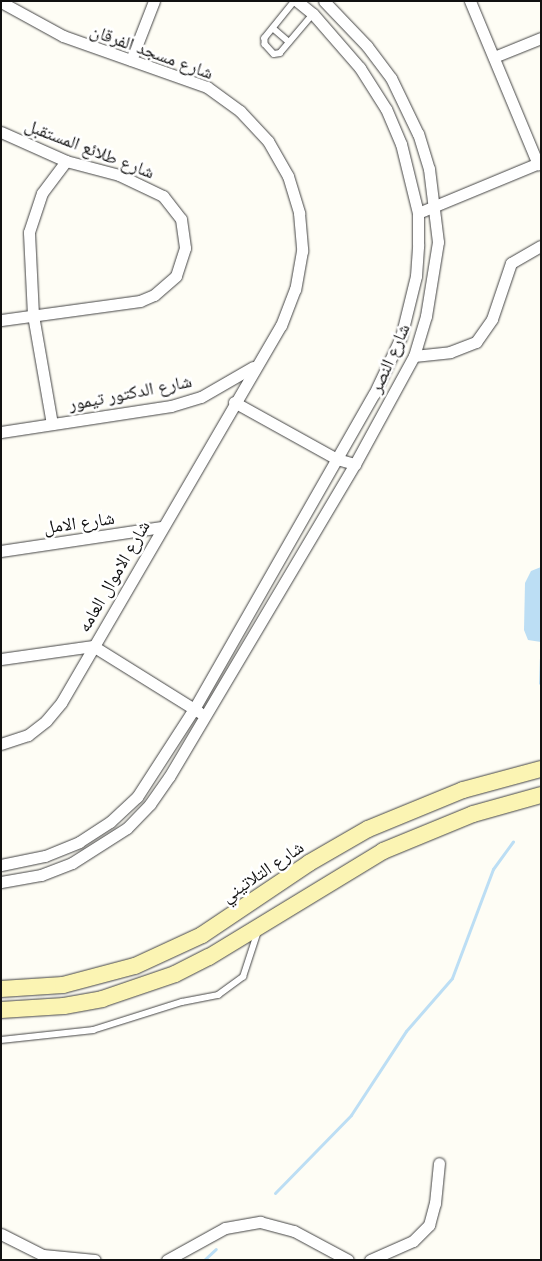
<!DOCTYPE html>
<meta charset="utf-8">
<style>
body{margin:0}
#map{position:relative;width:542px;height:1261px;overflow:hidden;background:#fefdf5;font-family:"Noto Serif","Noto Naskh Arabic",serif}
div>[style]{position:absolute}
.water>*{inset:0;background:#bcdef4}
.stream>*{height:3px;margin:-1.5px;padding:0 1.5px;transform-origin:1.5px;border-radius:1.5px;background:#bcdef4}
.roads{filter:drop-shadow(0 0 1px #444) drop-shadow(0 0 1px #444)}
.lane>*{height:5.5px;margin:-2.75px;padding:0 2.75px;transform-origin:2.75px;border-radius:2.75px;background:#fff}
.street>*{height:11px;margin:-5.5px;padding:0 5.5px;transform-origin:5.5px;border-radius:5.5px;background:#fff}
.secondary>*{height:16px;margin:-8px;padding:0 8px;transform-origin:8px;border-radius:8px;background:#fbf4b3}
span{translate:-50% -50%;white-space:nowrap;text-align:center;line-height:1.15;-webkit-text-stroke:5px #fff;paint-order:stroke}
.street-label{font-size:18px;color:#111}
.frame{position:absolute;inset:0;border:2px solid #111;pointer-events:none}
</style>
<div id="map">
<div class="water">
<i style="clip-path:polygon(541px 567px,541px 642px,528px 640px,524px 630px,525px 583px,531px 571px)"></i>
</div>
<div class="stream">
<i style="left:540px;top:683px;width:24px;rotate:-88deg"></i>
<i style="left:275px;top:1193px;width:109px;rotate:-45.7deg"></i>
<i style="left:351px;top:1115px;width:100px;rotate:-56.8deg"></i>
<i style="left:406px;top:1031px;width:70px;rotate:-49deg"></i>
<i style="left:452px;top:978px;width:116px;rotate:-69.4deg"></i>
<i style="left:493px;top:869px;width:34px;rotate:-54deg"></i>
<i style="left:204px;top:1260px;width:16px;rotate:-43deg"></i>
</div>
<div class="roads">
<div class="lane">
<i style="left:295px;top:1px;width:48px;rotate:129deg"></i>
<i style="left:265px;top:38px;width:6px;rotate:90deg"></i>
<i style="left:265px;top:44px;width:13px;rotate:48deg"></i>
<i style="left:274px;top:54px;width:6px;rotate:-9deg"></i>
<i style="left:280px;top:53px;width:51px;rotate:-49.8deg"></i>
<i style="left:273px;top:28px;width:21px;rotate:41deg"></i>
<i style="left:1px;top:1040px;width:93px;rotate:-6.2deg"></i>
<i style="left:93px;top:1030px;width:93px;rotate:-17.5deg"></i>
<i style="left:182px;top:1002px;width:37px;rotate:-11deg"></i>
<i style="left:218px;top:995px;width:31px;rotate:-36deg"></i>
<i style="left:243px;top:977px;width:48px;rotate:-71.9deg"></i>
</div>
<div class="street">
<i style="left:470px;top:1px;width:177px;rotate:67.4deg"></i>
<i style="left:1px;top:2px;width:71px;rotate:28.7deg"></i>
<i style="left:63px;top:36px;width:153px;rotate:19.5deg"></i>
<i style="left:207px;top:87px;width:41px;rotate:36deg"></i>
<i style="left:240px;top:111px;width:41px;rotate:47deg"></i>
<i style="left:268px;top:141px;width:40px;rotate:60.3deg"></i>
<i style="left:288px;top:176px;width:39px;rotate:73deg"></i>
<i style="left:299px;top:213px;width:38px;rotate:85deg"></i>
<i style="left:302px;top:251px;width:39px;rotate:100deg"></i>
<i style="left:295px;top:289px;width:39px;rotate:111deg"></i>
<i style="left:281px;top:325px;width:437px;rotate:120.2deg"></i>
<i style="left:61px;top:703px;width:23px;rotate:130deg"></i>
<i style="left:46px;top:721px;width:23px;rotate:142deg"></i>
<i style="left:28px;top:735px;width:28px;rotate:162deg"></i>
<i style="left:494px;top:57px;width:51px;rotate:-22deg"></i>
<i style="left:131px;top:60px;width:63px;rotate:-68.7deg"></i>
<i style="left:1px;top:132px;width:71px;rotate:24deg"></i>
<i style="left:66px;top:161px;width:55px;rotate:14.8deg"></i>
<i style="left:119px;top:175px;width:49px;rotate:25.5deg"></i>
<i style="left:163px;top:196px;width:29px;rotate:52deg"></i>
<i style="left:181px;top:219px;width:29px;rotate:82deg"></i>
<i style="left:185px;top:248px;width:29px;rotate:108deg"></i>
<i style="left:176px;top:276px;width:29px;rotate:139deg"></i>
<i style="left:154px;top:295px;width:15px;rotate:157deg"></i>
<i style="left:140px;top:301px;width:140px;rotate:172.2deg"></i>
<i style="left:418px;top:213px;width:133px;rotate:-22.5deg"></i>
<i style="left:414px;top:356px;width:36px;rotate:-6deg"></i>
<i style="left:450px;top:352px;width:28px;rotate:-21deg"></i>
<i style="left:476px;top:342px;width:28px;rotate:-55deg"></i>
<i style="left:492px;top:319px;width:59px;rotate:-71.3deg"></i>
<i style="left:511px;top:263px;width:34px;rotate:-30deg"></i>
<i style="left:234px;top:402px;width:118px;rotate:29deg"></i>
<i style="left:337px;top:459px;width:19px;rotate:16deg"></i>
<i style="left:52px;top:424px;width:111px;rotate:-99.9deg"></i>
<i style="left:33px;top:315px;width:83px;rotate:-92.8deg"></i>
<i style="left:29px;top:232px;width:41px;rotate:-71.6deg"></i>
<i style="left:42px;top:193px;width:40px;rotate:-53deg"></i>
<i style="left:1px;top:432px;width:172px;rotate:-8.7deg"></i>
<i style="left:171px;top:406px;width:31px;rotate:-17deg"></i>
<i style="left:201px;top:397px;width:60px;rotate:-30deg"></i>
<i style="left:1px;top:551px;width:162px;rotate:-8.5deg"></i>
<i style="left:1px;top:659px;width:93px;rotate:-8deg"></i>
<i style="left:93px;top:646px;width:125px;rotate:31.9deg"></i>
<i style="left:1px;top:865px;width:45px;rotate:-11.6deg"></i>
<i style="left:45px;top:856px;width:37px;rotate:-22deg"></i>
<i style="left:79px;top:842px;width:37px;rotate:-33deg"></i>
<i style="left:110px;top:822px;width:37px;rotate:-43deg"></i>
<i style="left:137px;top:797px;width:105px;rotate:-57.1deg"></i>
<i style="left:194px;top:709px;width:363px;rotate:-60.3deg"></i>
<i style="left:374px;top:394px;width:63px;rotate:-64.7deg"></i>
<i style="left:401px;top:337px;width:63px;rotate:-76.2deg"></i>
<i style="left:416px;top:276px;width:32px;rotate:-86deg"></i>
<i style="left:418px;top:244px;width:31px;rotate:-90deg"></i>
<i style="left:418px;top:213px;width:71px;rotate:-103.8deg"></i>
<i style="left:401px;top:144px;width:38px;rotate:-113deg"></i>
<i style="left:386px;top:109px;width:49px;rotate:-122.4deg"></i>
<i style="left:360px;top:68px;width:72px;rotate:-131deg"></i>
<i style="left:313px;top:14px;width:21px;rotate:-141deg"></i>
<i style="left:1px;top:882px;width:41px;rotate:-9.9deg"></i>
<i style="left:41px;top:875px;width:33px;rotate:-21deg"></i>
<i style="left:72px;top:863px;width:65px;rotate:-32.5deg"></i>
<i style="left:127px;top:828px;width:33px;rotate:-46deg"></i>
<i style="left:150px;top:804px;width:33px;rotate:-55deg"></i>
<i style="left:169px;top:777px;width:364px;rotate:-59.3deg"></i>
<i style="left:355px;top:464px;width:123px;rotate:-61.4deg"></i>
<i style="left:414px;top:356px;width:42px;rotate:-73.3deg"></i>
<i style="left:426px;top:316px;width:75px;rotate:-80.8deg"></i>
<i style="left:438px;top:242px;width:74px;rotate:-97deg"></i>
<i style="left:429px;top:169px;width:37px;rotate:-107deg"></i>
<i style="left:418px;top:134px;width:62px;rotate:-115.7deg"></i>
<i style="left:391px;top:78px;width:40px;rotate:-127deg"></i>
<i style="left:367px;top:46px;width:62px;rotate:-133.7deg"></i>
<i style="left:1px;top:1234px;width:47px;rotate:26.6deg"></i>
<i style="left:43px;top:1255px;width:52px;rotate:5.5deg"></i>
<i style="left:167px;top:1260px;width:66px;rotate:-28.9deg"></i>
<i style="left:225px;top:1228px;width:36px;rotate:-10deg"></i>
<i style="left:260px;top:1222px;width:35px;rotate:15deg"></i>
<i style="left:294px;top:1231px;width:61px;rotate:28.2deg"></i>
<i style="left:370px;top:1260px;width:47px;rotate:-23.8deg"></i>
<i style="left:413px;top:1241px;width:23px;rotate:-45deg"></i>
<i style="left:429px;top:1225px;width:23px;rotate:-75deg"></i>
<i style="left:435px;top:1203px;width:40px;rotate:-84.3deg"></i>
</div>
<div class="secondary">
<i style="left:1px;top:989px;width:62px;rotate:-3.7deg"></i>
<i style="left:63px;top:985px;width:74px;rotate:-14.8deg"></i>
<i style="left:135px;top:966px;width:74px;rotate:-24.8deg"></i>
<i style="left:202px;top:935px;width:129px;rotate:-33.9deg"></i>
<i style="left:309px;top:863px;width:68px;rotate:-30deg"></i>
<i style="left:368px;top:829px;width:103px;rotate:-22.3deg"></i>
<i style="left:463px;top:790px;width:81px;rotate:-15.1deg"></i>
<i style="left:1px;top:1010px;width:63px;rotate:-3.6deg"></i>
<i style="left:64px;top:1006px;width:39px;rotate:-10deg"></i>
<i style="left:102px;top:999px;width:77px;rotate:-18.9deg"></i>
<i style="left:175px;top:974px;width:38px;rotate:-27deg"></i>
<i style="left:209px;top:957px;width:204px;rotate:-31.3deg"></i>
<i style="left:383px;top:851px;width:97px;rotate:-22.3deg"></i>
<i style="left:473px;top:814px;width:71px;rotate:-15.6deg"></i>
</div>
</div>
<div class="street-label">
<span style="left:152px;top:51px;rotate:20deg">شارع مسجد الفرقان</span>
<span style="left:90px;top:148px;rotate:21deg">شارع طلائع المستقبل</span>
<span style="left:389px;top:358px;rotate:-66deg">شارع النصر</span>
<span style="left:130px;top:392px;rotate:-11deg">شارع الدكتور تيمور</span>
<span style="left:79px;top:522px;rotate:-8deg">شارع الامل</span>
<span style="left:113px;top:576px;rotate:-60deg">شارع الاموال العامه</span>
<span style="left:262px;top:871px;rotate:-34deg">شارع التلاتيني</span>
</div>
<div class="frame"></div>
</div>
